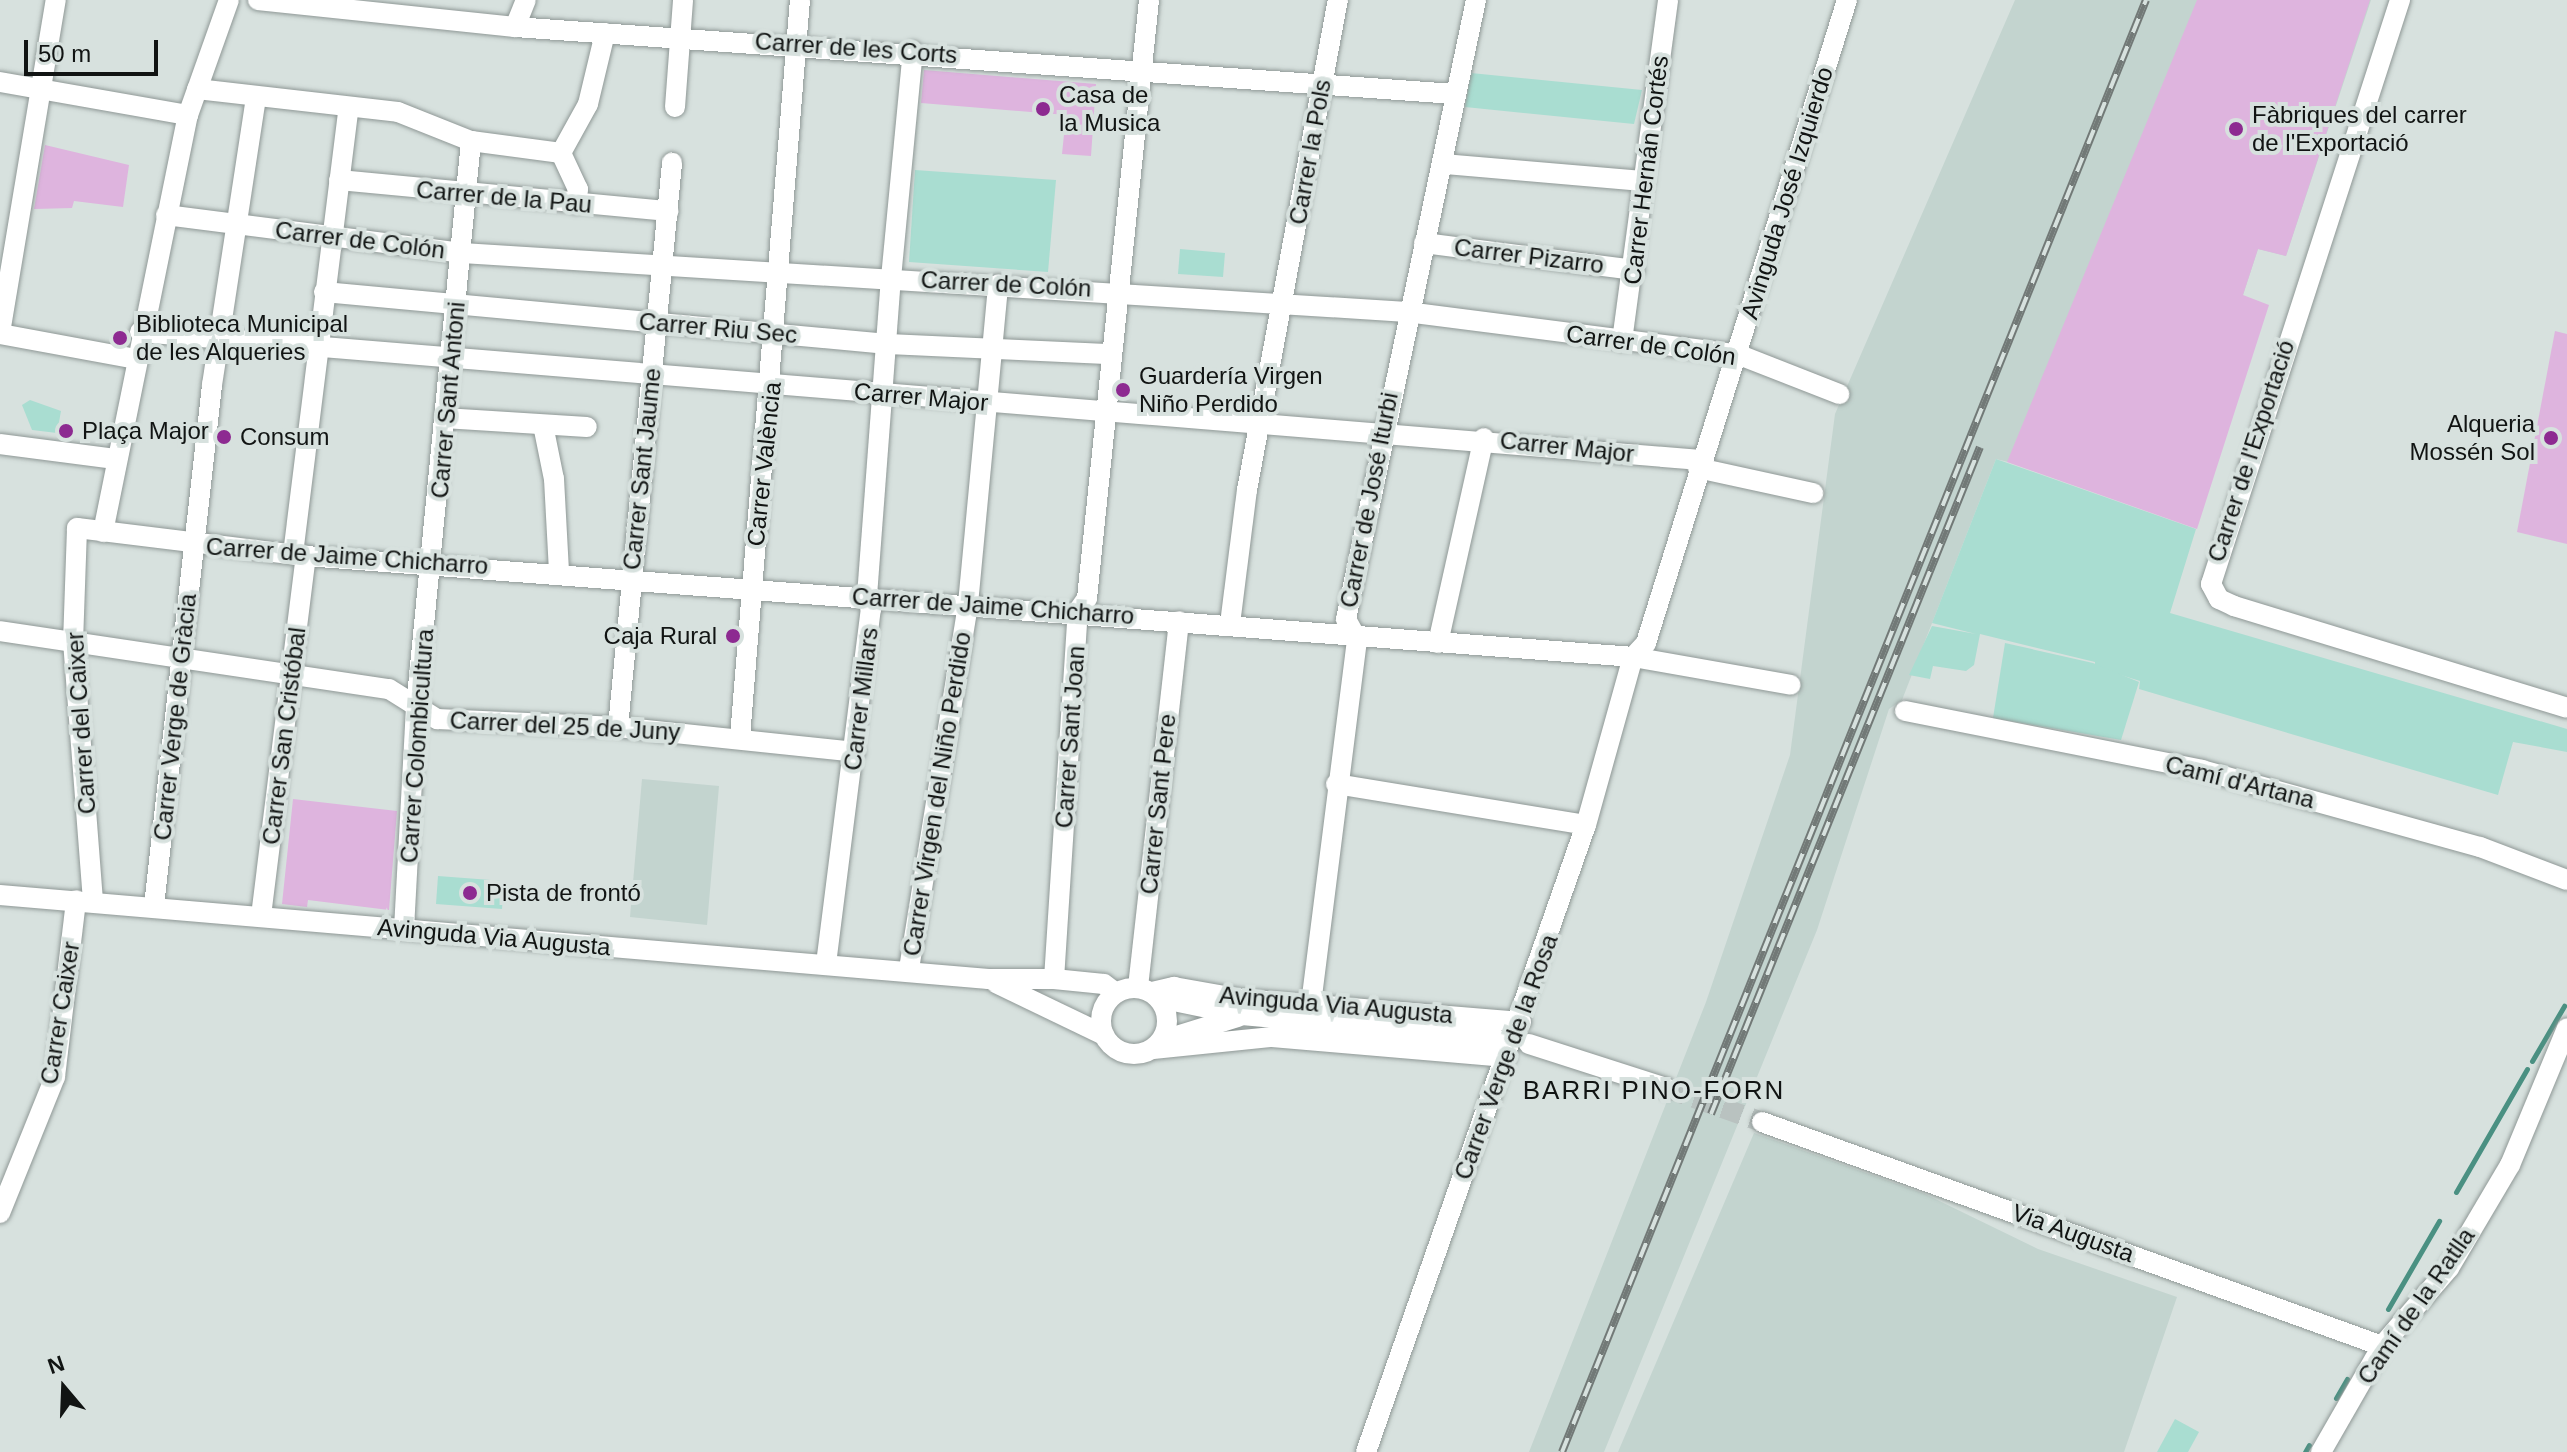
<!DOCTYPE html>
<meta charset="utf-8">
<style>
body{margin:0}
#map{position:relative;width:2567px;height:1452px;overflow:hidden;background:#d7e1de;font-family:Helvetica,sans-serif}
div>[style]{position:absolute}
.built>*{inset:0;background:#c3d4cf}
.green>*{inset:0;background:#a9ddd1}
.stream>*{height:5px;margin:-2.5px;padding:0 2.5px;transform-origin:2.5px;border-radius:2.5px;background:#4a9082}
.building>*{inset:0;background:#deb4de}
.minor-tunnel>*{height:20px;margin-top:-10px;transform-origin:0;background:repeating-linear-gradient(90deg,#b9c2c0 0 20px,transparent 0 30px)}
.roads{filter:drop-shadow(0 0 2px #8f9896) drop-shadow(0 0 2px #8f9896)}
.minor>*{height:20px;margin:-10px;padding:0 10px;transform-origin:10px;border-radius:10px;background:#fff}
.minor>.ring{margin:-10px;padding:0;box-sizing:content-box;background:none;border:20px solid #fff;border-radius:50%}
.rail>*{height:8px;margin-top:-4px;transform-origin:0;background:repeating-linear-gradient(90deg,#d7e1de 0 15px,#727977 0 30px);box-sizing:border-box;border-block:2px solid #727977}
.dots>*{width:22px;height:22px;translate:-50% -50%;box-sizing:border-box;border:4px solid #d7e1de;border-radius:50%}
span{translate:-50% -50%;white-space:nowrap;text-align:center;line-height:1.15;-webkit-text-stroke:8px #d7e1de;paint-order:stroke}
.street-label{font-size:24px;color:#111413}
.poi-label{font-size:24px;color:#111413}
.left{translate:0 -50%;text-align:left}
.right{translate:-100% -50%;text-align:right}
.neighbourhood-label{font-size:26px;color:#111413;letter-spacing:2px}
.north{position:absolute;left:24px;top:1348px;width:80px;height:80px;-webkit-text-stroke:6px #d7e1de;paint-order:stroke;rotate:341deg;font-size:22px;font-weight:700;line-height:32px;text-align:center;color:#111413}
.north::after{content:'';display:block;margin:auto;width:28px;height:36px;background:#111413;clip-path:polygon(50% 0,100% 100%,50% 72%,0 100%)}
.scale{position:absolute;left:24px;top:40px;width:134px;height:36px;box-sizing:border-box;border:4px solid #111413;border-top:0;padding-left:10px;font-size:24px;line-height:28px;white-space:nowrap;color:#111413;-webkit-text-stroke:6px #d7e1de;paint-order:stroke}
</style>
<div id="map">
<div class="built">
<i style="clip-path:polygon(2015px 0,2371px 0,2286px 256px,2258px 249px,2243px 295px,2008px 462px,1996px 459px,1902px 700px,1889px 709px,1817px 930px,1604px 1452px,1529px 1452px,1706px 1002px,1790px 755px,1835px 414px)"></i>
<i style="clip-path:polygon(642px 779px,719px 786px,707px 925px,630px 917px)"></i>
<i style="clip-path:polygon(1754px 1133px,1925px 1194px,2038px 1249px,2177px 1297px,2124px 1452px,1618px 1452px)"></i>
</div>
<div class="green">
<i style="clip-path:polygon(1471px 73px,1642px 90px,1634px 124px,1465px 107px)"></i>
<i style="clip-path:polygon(915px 170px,1056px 180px,1048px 272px,909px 262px)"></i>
<i style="clip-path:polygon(1180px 249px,1225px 253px,1223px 277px,1178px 274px)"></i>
<i style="clip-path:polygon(30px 400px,61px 411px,57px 433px,32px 430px,22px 405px)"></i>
<i style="clip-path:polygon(1996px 459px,2196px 529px,2170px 613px,2567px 729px,2567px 752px,2513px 742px,2498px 795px,2139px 689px,2140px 681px,2095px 667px,2095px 662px,1980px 634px,1974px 665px,1966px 671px,1933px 666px,1930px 679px,1909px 675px,1932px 626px,1976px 634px,1932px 623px)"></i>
<i style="clip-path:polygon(2005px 643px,2093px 663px,2139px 682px,2121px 740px,1993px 718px)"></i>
<i style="clip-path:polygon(438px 876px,504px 881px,502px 909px,436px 904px)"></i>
<i style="clip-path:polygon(2175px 1419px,2199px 1432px,2188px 1452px,2157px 1452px)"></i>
</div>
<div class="stream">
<i style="left:2532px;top:1061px;width:64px;rotate:-59.8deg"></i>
<i style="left:2456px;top:1192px;width:142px;rotate:-60deg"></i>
<i style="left:2388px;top:1309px;width:102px;rotate:-59.9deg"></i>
<i style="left:2336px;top:1398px;width:22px;rotate:-60deg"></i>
<i style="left:2305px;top:1452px;width:8px;rotate:-60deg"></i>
</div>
<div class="building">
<i style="clip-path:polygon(2197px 0,2370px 0,2286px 256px,2258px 249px,2243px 295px,2269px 305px,2197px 529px,2007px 462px)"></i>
<i style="clip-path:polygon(924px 70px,1096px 84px,1091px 156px,1062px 154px,1066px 115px,921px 103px)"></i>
<i style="clip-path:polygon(45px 145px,129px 165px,123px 207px,74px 201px,72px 208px,34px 209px)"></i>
<i style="clip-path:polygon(2555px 331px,2567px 334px,2567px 544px,2517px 532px)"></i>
<i style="clip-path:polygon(293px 799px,397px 811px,389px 910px,308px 900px,307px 907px,282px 904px)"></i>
</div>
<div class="minor-tunnel">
<i style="left:1666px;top:1088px;width:102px;rotate:19.5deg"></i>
</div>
<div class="roads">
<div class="minor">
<i style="left:258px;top:0;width:258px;rotate:6deg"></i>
<i style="left:515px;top:27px;width:942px;rotate:4.08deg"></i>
<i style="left:2400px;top:0;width:614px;rotate:107.93deg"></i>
<i style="left:2211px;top:584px;width:17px;rotate:62deg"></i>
<i style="left:2219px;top:599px;width:17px;rotate:25deg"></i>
<i style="left:2234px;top:606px;width:348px;rotate:17deg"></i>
<i style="left:515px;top:27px;width:29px;rotate:-68deg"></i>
<i style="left:0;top:82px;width:191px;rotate:10deg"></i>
<i style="left:197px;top:89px;width:202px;rotate:6.5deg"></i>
<i style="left:398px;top:112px;width:79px;rotate:21.7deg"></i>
<i style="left:471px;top:141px;width:91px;rotate:7.6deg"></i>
<i style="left:561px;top:153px;width:56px;rotate:-61.1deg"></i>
<i style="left:588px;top:104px;width:73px;rotate:-76.5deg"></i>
<i style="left:675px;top:107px;width:107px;rotate:-85.7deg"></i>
<i style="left:561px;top:153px;width:40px;rotate:65deg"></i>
<i style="left:578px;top:189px;width:15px;rotate:98deg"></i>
<i style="left:1444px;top:164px;width:201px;rotate:4.9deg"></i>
<i style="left:339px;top:180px;width:331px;rotate:5.4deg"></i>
<i style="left:166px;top:215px;width:298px;rotate:7.3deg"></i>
<i style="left:462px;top:253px;width:947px;rotate:3.57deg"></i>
<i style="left:1407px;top:312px;width:333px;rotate:7.3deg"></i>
<i style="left:1737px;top:354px;width:110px;rotate:21.4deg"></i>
<i style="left:1424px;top:243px;width:212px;rotate:7.3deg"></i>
<i style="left:324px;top:292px;width:566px;rotate:5.27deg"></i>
<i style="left:888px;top:344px;width:224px;rotate:2.6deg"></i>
<i style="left:140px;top:332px;width:1566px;rotate:4.69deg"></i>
<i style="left:0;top:333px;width:338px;rotate:-80.5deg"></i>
<i style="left:0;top:334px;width:138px;rotate:10.4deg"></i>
<i style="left:1622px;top:341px;width:344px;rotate:-82.3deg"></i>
<i style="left:444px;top:418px;width:143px;rotate:3.6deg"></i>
<i style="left:543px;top:425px;width:55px;rotate:78.5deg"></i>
<i style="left:554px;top:479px;width:93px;rotate:86.9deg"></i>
<i style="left:0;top:444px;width:116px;rotate:7.4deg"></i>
<i style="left:1698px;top:468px;width:118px;rotate:12.3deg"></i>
<i style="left:103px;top:532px;width:426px;rotate:-78.5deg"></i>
<i style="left:188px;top:115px;width:122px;rotate:-70.4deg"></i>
<i style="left:293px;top:554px;width:447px;rotate:-82.9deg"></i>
<i style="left:1230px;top:624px;width:135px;rotate:-82.8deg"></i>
<i style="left:1247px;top:490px;width:498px;rotate:-79.5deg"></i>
<i style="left:0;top:631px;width:393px;rotate:8.5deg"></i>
<i style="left:389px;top:689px;width:57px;rotate:32deg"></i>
<i style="left:437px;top:719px;width:181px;rotate:2.5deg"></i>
<i style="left:618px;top:727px;width:238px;rotate:6deg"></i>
<i style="left:1438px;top:643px;width:210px;rotate:-77.4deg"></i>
<i style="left:1905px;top:711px;width:303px;rotate:11.2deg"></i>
<i style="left:2202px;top:770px;width:288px;rotate:15.5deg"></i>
<i style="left:2480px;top:847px;width:93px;rotate:20.8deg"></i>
<i style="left:618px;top:727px;width:567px;rotate:-84.53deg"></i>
<i style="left:740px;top:737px;width:739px;rotate:-85.35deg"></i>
<i style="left:1336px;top:784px;width:253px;rotate:9.3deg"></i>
<i style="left:0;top:895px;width:992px;rotate:4.86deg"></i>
<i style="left:988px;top:979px;width:66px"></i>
<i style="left:1054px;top:979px;width:50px;rotate:5.7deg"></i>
<i style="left:1104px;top:984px;width:15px;rotate:37deg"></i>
<i style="left:93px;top:901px;width:259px;rotate:-94.4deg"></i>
<i style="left:73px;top:643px;width:115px;rotate:-88deg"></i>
<i style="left:77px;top:528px;width:231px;rotate:7deg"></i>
<i style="left:306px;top:556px;width:1331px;rotate:4.35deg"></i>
<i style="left:1633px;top:657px;width:160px;rotate:10deg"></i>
<i style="left:154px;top:906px;width:524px;rotate:-83.65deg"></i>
<i style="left:212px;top:385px;width:289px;rotate:-81.3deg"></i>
<i style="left:261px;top:916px;width:363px;rotate:-82.9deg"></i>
<i style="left:404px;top:929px;width:222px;rotate:-86.9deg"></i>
<i style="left:416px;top:707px;width:569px;rotate:-84.45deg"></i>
<i style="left:826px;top:964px;width:357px;rotate:-82.8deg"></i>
<i style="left:871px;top:610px;width:15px;rotate:-106deg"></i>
<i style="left:867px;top:596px;width:319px;rotate:-85.7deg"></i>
<i style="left:891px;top:278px;width:228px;rotate:-84.5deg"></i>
<i style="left:909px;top:969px;width:370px;rotate:-80.8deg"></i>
<i style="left:968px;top:604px;width:321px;rotate:-84.6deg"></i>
<i style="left:1054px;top:979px;width:369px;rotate:-86.3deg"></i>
<i style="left:1078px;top:611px;width:16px;rotate:-55deg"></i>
<i style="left:1087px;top:598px;width:601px;rotate:-84.08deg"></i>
<i style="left:996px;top:983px;width:120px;rotate:25.7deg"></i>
<i style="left:1138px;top:987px;width:368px;rotate:-83.6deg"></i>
<i class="ring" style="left:1101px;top:988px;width:46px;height:46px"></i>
<i style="left:1152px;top:992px;width:23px;rotate:-13deg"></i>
<i style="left:1174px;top:987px;width:69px;rotate:10deg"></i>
<i style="left:1242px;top:999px;width:280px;rotate:4.7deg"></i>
<i style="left:1159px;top:998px;width:85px;rotate:11.6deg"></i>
<i style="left:1242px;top:1015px;width:254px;rotate:5.2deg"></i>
<i style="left:1311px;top:1004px;width:368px;rotate:-82.8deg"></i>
<i style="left:1357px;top:639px;width:23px;rotate:-119deg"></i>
<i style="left:1346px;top:619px;width:633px;rotate:-78.14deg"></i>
<i style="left:1170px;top:1038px;width:71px;rotate:-17.2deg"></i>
<i style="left:1529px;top:1044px;width:144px;rotate:17.8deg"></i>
<i style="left:1153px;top:1049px;width:120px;rotate:-5.8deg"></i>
<i style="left:1272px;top:1037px;width:235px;rotate:4.9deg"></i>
<i style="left:1762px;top:1122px;width:659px;rotate:19.86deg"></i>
<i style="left:0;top:1213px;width:147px;rotate:-68deg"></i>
<i style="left:55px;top:1077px;width:178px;rotate:-83.2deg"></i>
<i style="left:1366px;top:1452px;width:664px;rotate:-70.67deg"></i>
<i style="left:1586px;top:825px;width:174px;rotate:-74.4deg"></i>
<i style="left:1633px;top:657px;width:19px;rotate:-47deg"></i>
<i style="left:1646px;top:643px;width:674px;rotate:-72.64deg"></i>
<i style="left:2321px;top:1452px;width:122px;rotate:-60.1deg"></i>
<i style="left:2382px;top:1346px;width:103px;rotate:-49.3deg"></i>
<i style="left:2449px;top:1268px;width:120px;rotate:-59.4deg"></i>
<i style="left:2510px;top:1165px;width:148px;rotate:-67.4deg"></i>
</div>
</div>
<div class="rail">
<i style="left:1711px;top:1114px;width:719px;rotate:-68.04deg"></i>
<i style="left:1562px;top:1452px;width:1565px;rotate:-68.09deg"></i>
</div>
<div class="dots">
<i style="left:1043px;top:109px;background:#8d2a91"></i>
<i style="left:2236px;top:129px;background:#8d2a91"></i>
<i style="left:120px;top:338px;background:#8d2a91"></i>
<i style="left:1123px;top:390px;background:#8d2a91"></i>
<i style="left:66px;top:431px;background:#8d2a91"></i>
<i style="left:224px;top:437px;background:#8d2a91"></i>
<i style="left:2551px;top:438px;background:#8d2a91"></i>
<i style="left:733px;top:636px;background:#8d2a91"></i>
<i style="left:470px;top:893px;background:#8d2a91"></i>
</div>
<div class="street-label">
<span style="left:856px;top:48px;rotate:4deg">Carrer de les Corts</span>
<span style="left:1310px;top:152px;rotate:-80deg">Carrer la Pols</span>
<span style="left:1646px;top:170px;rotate:-83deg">Carrer Hernán Cortés</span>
<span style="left:1787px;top:193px;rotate:-73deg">Avinguda José Izquierdo</span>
<span style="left:504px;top:197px;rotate:5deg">Carrer de la Pau</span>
<span style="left:360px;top:240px;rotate:7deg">Carrer de Colón</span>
<span style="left:1529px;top:256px;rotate:7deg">Carrer Pizarro</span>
<span style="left:1006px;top:284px;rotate:3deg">Carrer de Colón</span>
<span style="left:718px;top:328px;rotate:5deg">Carrer Riu Sec</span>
<span style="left:1651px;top:345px;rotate:8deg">Carrer de Colón</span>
<span style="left:921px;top:397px;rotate:5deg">Carrer Major</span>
<span style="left:448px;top:400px;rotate:-85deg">Carrer Sant Antoni</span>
<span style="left:1567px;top:447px;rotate:6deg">Carrer Major</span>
<span style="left:2251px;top:451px;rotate:-72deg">Carrer de l'Exportació</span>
<span style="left:764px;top:464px;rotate:-84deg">Carrer València</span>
<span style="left:642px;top:469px;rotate:-84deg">Carrer Sant Jaume</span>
<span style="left:1369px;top:500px;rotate:-79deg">Carrer de José Iturbi</span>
<span style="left:347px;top:556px;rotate:4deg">Carrer de Jaime Chicharro</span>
<span style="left:993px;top:606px;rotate:4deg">Carrer de Jaime Chicharro</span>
<span style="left:861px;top:699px;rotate:-83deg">Carrer Millars</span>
<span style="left:175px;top:717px;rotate:-84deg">Carrer Verge de Gràcia</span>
<span style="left:81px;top:723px;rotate:-94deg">Carrer del Caixer</span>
<span style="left:565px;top:726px;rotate:3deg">Carrer del 25 de Juny</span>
<span style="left:284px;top:736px;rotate:-83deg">Carrer San Cristóbal</span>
<span style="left:1070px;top:737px;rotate:-86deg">Carrer Sant Joan</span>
<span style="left:417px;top:746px;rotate:-86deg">Carrer Colombicultura</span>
<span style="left:2240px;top:782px;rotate:14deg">Camí d'Artana</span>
<span style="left:937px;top:794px;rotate:-81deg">Carrer Virgen del Niño Perdido</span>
<span style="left:1158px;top:804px;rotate:-84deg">Carrer Sant Pere</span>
<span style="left:494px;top:937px;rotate:5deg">Avinguda Via Augusta</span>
<span style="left:1336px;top:1005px;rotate:5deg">Avinguda Via Augusta</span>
<span style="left:60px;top:1013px;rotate:-81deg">Carrer Caixer</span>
<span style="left:1506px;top:1057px;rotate:-70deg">Carrer Verge de la Rosa</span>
<span style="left:2073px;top:1233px;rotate:20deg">Via Augusta</span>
<span style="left:2416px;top:1306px;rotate:-55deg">Camí de la Ratlla</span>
</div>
<div class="poi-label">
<span class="left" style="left:1059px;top:109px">Casa de<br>la Musica</span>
<span class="left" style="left:2252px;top:129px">Fàbriques del carrer<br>de l'Exportació</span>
<span class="left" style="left:136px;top:338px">Biblioteca Municipal<br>de les Alqueries</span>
<span class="left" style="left:1139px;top:390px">Guardería Virgen<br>Niño Perdido</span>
<span class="right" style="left:2535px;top:438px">Alqueria<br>Mossén Sol</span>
<span class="left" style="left:82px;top:431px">Plaça Major</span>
<span class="left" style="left:240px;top:437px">Consum</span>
<span class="right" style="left:717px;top:636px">Caja Rural</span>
<span class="left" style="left:486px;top:893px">Pista de frontó</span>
</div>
<div class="neighbourhood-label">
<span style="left:1654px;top:1091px">BARRI PINO-FORN</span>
</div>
<div class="north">N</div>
<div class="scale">50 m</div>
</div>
